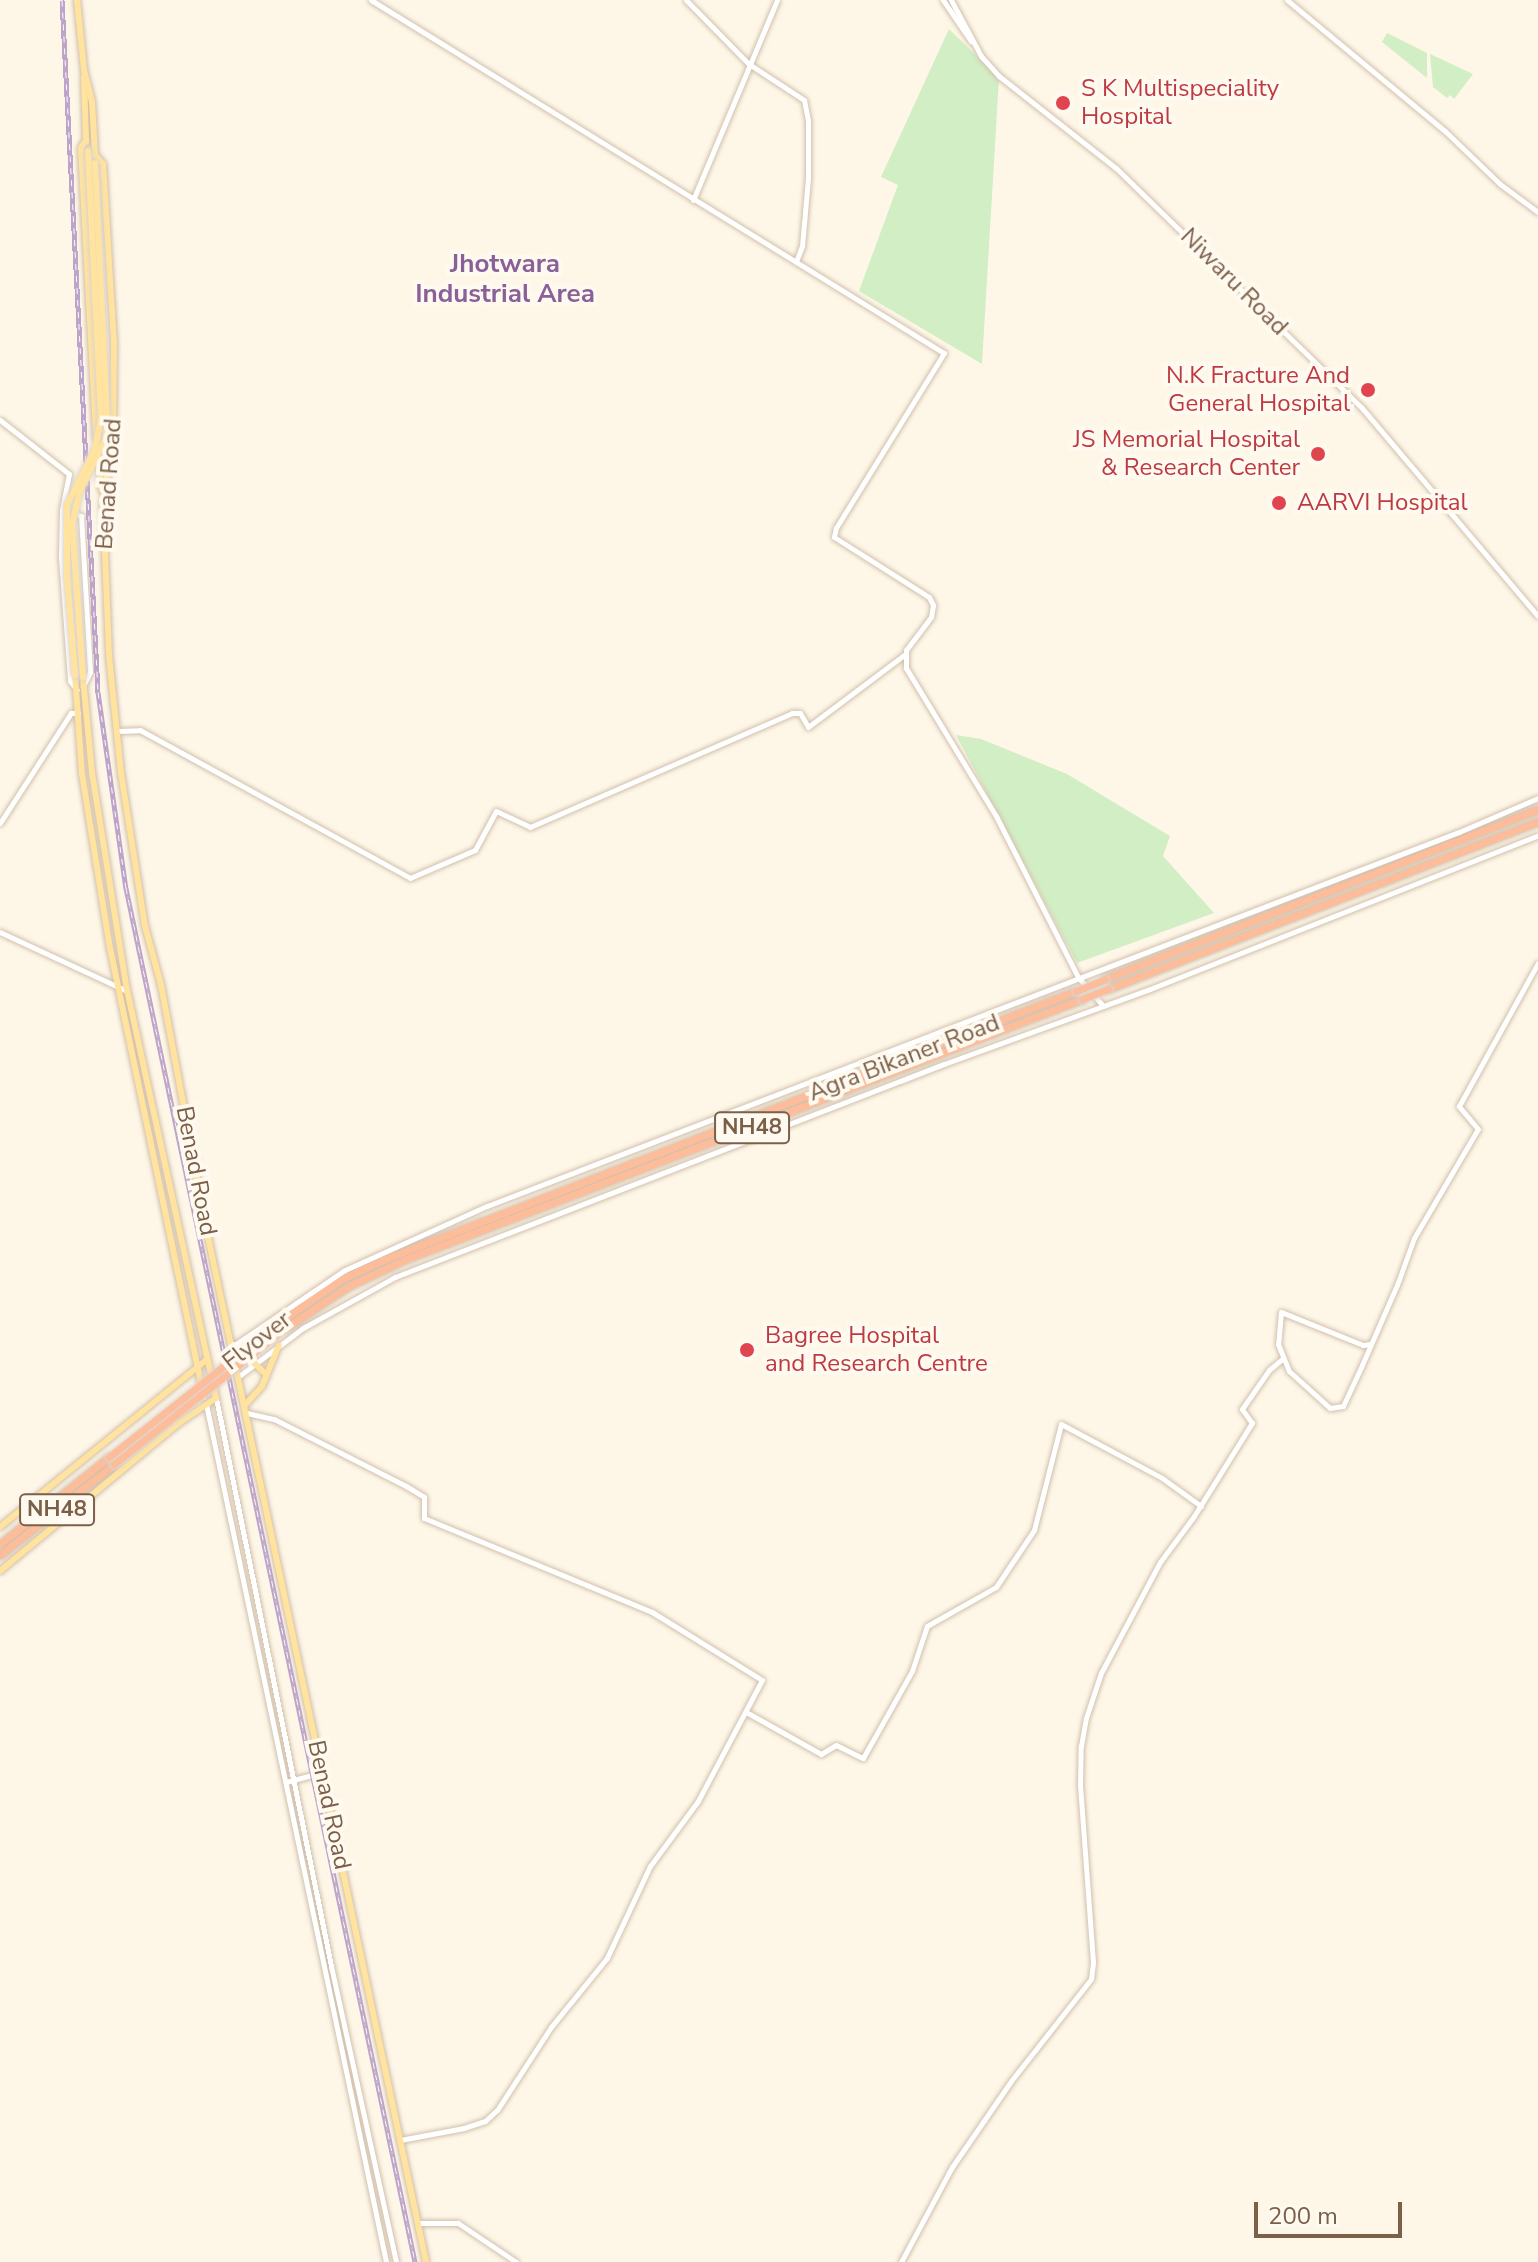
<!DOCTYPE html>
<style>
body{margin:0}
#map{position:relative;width:1538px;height:2262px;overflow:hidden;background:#fef7e8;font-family:"Nunito Sans",sans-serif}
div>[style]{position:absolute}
.green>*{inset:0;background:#d2eec4}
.roads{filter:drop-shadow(0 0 2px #d2c0ac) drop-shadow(0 0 2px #d2c0ac)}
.minor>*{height:5px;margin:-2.5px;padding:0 2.5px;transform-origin:2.5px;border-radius:2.5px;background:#fff}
.major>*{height:6px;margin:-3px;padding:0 3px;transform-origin:3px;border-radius:3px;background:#ffe39e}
.highway>*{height:7px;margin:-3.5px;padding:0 3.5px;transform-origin:3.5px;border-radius:3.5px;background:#fdbc9a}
.rail>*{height:5px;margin-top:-2.5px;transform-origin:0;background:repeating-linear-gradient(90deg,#fffaf0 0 6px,#bca4ca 0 12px);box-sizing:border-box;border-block:2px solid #bca4ca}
.bridges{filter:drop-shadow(0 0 2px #ddd5d0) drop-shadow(0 0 2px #ddd5d0)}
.major-bridge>*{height:6px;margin:-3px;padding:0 3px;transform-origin:3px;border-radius:3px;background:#ffe39e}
.highway-bridge>*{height:7px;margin:-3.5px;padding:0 3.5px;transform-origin:3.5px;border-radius:3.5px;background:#fdbc9a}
.dots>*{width:22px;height:22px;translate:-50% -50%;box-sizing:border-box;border:4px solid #fffaf0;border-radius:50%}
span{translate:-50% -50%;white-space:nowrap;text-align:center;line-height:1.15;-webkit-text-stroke:8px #fffaf0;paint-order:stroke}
.shield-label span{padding:2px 6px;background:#fffaf0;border:2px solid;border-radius:6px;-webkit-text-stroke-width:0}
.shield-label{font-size:22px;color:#7c5f49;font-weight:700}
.health-label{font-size:24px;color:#be3a42}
.left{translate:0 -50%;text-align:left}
.right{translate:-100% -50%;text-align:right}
.street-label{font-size:24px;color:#7c5f49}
.neighbourhood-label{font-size:26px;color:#8a6098;font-weight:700}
.scale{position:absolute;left:1254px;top:2202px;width:148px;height:36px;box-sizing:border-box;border:4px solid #7c5f49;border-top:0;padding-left:10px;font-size:24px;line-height:28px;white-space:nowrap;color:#7c5f49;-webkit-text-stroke:6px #fffaf0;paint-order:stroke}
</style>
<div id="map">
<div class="green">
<i style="clip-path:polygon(949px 29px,999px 78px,982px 364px,859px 291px,898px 185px,881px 177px)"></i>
<i style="clip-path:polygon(1387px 33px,1427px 53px,1427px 78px,1382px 42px)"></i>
<i style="clip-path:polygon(1430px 54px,1473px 74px,1454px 99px,1450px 95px,1447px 98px,1433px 87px)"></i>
<i style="clip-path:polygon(956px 735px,981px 739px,1067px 774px,1170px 836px,1163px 856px,1214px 913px,1077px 963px)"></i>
</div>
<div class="roads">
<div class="minor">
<i style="left:371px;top:0;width:673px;rotate:31.64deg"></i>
<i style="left:944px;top:353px;width:206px;rotate:121.7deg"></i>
<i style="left:836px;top:528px;width:9px;rotate:103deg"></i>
<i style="left:834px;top:537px;width:112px;rotate:32.3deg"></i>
<i style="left:929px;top:597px;width:9px;rotate:63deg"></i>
<i style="left:933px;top:605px;width:12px;rotate:99deg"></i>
<i style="left:931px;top:617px;width:41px;rotate:127.1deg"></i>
<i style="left:906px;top:650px;width:18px;rotate:90deg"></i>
<i style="left:906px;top:668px;width:173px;rotate:58.7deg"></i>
<i style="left:996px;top:816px;width:181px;rotate:63deg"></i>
<i style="left:1078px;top:977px;width:38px;rotate:49deg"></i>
<i style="left:686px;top:0;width:90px;rotate:45.5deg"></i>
<i style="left:749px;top:64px;width:66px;rotate:33.2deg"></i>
<i style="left:804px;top:100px;width:20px;rotate:79deg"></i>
<i style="left:808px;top:120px;width:58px;rotate:90deg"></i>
<i style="left:808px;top:178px;width:68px;rotate:95deg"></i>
<i style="left:802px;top:246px;width:17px;rotate:111deg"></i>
<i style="left:943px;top:0;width:50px;rotate:55.7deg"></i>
<i style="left:951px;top:0;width:64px;rotate:61.8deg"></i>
<i style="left:981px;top:56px;width:27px;rotate:48deg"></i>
<i style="left:999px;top:76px;width:149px;rotate:38.2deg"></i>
<i style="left:1116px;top:168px;width:344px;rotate:44.3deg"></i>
<i style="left:1362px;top:408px;width:272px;rotate:49.8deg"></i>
<i style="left:1287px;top:0;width:205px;rotate:39.7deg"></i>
<i style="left:1445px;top:131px;width:76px;rotate:43.9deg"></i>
<i style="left:1500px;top:184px;width:47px;rotate:36.4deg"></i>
<i style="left:693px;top:200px;width:217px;rotate:-67.2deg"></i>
<i style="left:0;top:420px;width:88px;rotate:38deg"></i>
<i style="left:69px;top:474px;width:36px;rotate:101deg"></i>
<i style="left:62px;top:509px;width:48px;rotate:91.2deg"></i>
<i style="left:61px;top:557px;width:124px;rotate:85.8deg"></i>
<i style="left:70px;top:681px;width:11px;rotate:52deg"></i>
<i style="left:74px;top:513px;width:8px;rotate:23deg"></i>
<i style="left:81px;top:516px;width:156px;rotate:86.7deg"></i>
<i style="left:90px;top:672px;width:16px;rotate:117deg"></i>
<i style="left:117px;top:731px;width:23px;rotate:-2deg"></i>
<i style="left:140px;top:730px;width:308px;rotate:28.7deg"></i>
<i style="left:410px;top:878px;width:71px;rotate:-23.3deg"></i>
<i style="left:475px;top:850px;width:44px;rotate:-61.7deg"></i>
<i style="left:496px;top:811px;width:38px;rotate:25deg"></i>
<i style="left:530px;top:827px;width:286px;rotate:-23.5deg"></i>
<i style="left:792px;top:713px;width:8px"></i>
<i style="left:800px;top:713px;width:16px;rotate:60deg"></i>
<i style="left:808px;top:727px;width:120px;rotate:-36.9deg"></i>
<i style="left:0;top:823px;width:131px;rotate:-57.2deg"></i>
<i style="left:71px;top:713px;width:7px"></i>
<i style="left:0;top:932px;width:140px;rotate:24.9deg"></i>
<i style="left:1370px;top:1344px;width:7px;rotate:172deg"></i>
<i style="left:1363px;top:1345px;width:88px;rotate:-158.1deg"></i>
<i style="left:1281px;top:1312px;width:32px;rotate:95deg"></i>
<i style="left:1278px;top:1344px;width:29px;rotate:68deg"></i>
<i style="left:1289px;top:1371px;width:55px;rotate:42.1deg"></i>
<i style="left:1330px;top:1408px;width:13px;rotate:-9deg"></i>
<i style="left:1343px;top:1406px;width:45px;rotate:-65.1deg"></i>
<i style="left:1362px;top:1365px;width:87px;rotate:-66.4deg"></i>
<i style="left:1397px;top:1285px;width:50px;rotate:-70.1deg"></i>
<i style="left:1414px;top:1238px;width:126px;rotate:-59.6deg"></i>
<i style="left:1478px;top:1129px;width:30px;rotate:-130deg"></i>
<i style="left:1459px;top:1106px;width:163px;rotate:-61.1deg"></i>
<i style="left:233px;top:1346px;width:135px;rotate:-34.2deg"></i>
<i style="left:345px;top:1270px;width:156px;rotate:-24.3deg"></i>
<i style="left:487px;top:1206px;width:1041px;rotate:-21.05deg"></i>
<i style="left:1459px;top:832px;width:86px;rotate:-23.3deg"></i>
<i style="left:239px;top:1376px;width:80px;rotate:-36.9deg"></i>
<i style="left:303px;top:1328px;width:105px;rotate:-29deg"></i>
<i style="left:395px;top:1277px;width:589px;rotate:-21.21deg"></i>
<i style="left:944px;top:1064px;width:219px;rotate:-20deg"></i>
<i style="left:1150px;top:989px;width:417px;rotate:-21.6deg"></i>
<i style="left:216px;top:1398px;width:580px;rotate:78.55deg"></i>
<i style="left:331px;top:1966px;width:303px;rotate:77.6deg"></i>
<i style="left:206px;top:1404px;width:877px;rotate:78.15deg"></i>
<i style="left:247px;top:1413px;width:28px;rotate:13deg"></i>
<i style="left:274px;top:1419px;width:148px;rotate:26.9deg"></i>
<i style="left:406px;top:1486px;width:21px;rotate:31deg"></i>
<i style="left:424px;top:1497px;width:21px;rotate:90deg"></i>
<i style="left:424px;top:1518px;width:247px;rotate:22.4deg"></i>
<i style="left:652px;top:1612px;width:129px;rotate:31.7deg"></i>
<i style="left:762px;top:1680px;width:137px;rotate:117.9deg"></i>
<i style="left:698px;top:1801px;width:81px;rotate:126.4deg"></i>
<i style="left:650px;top:1866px;width:102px;rotate:115.1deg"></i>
<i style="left:607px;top:1958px;width:89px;rotate:129.1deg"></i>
<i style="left:551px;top:2027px;width:99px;rotate:123deg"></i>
<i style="left:497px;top:2110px;width:16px;rotate:137deg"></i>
<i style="left:485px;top:2121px;width:22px;rotate:162deg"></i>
<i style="left:464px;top:2128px;width:65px;rotate:169.4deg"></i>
<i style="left:746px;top:1712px;width:86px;rotate:29.2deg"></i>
<i style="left:821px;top:1754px;width:17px;rotate:-31deg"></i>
<i style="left:836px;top:1745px;width:30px;rotate:26deg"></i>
<i style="left:863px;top:1758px;width:100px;rotate:-60.6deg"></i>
<i style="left:912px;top:1671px;width:47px;rotate:-71.6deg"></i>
<i style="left:927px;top:1626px;width:79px;rotate:-29.5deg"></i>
<i style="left:996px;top:1587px;width:69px;rotate:-56.3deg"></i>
<i style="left:1034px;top:1530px;width:109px;rotate:-75.7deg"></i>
<i style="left:1061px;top:1424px;width:115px;rotate:28.1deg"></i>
<i style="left:1162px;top:1478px;width:48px;rotate:35.7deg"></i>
<i style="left:286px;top:1782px;width:38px;rotate:-15deg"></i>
<i style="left:417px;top:2223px;width:41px"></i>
<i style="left:458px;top:2223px;width:70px;rotate:33.9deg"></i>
<i style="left:901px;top:2262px;width:108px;rotate:-61.8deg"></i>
<i style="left:952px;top:2167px;width:104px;rotate:-55.5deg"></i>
<i style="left:1011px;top:2081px;width:130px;rotate:-51.9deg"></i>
<i style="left:1091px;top:1979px;width:17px;rotate:-83deg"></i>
<i style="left:1093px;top:1962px;width:177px;rotate:-94.2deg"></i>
<i style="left:1080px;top:1785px;width:39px;rotate:-89deg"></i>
<i style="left:1081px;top:1746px;width:28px;rotate:-80deg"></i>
<i style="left:1086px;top:1718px;width:47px;rotate:-71.6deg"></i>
<i style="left:1101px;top:1673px;width:126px;rotate:-62deg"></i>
<i style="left:1160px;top:1562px;width:57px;rotate:-53.5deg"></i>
<i style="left:1194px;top:1516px;width:110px;rotate:-58.1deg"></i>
<i style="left:1252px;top:1423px;width:17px;rotate:-126deg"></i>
<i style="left:1242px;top:1409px;width:47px;rotate:-55.3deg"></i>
<i style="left:1269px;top:1370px;width:17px;rotate:-40deg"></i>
</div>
<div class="major">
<i style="left:77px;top:0;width:70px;rotate:84.3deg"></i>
<i style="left:84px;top:70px;width:32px;rotate:76deg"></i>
<i style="left:92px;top:101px;width:54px;rotate:86.8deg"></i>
<i style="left:84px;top:77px;width:65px;rotate:88.2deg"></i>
<i style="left:86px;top:140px;width:9px;rotate:122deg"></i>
<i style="left:81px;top:148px;width:290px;rotate:87deg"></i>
<i style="left:95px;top:155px;width:12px;rotate:48deg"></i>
<i style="left:103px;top:164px;width:178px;rotate:86.5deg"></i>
<i style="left:114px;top:342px;width:95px;rotate:90.6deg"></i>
<i style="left:113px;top:437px;width:68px;rotate:98.5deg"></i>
<i style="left:103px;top:504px;width:151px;rotate:87.7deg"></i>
<i style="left:109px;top:655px;width:119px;rotate:84.2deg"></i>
<i style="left:121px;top:773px;width:155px;rotate:81.1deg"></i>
<i style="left:145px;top:926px;width:61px;rotate:74.8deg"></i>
<i style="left:161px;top:985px;width:256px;rotate:79.4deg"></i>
<i style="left:208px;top:1237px;width:1048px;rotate:77.99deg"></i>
<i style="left:98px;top:454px;width:36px;rotate:84deg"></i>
<i style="left:75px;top:675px;width:99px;rotate:86deg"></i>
<i style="left:82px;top:774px;width:171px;rotate:80.9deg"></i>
<i style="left:109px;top:943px;width:464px;rotate:78.2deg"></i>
<i style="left:246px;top:1355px;width:29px;rotate:44deg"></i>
<i style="left:245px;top:1405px;width:25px;rotate:-48deg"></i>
<i style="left:262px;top:1386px;width:44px;rotate:-67.5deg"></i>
<i style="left:0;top:1527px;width:265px;rotate:-39deg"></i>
<i style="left:0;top:1571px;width:232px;rotate:-39.6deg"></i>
<i style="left:179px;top:1423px;width:45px;rotate:-34deg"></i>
<i style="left:216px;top:1398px;width:417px;rotate:-102.3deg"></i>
<i style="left:127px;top:991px;width:221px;rotate:-99.1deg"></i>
<i style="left:92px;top:773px;width:96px;rotate:-95.4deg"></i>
</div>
<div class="highway">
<i style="left:1105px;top:979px;width:465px;rotate:-21.4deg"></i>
<i style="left:1108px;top:989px;width:462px;rotate:-21.3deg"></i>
<i style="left:282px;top:1320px;width:75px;rotate:-34.1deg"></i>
<i style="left:344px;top:1278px;width:43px;rotate:-24.8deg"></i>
<i style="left:383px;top:1260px;width:743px;rotate:-21.21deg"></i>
<i style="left:285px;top:1328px;width:77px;rotate:-33.3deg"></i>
<i style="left:349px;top:1286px;width:61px;rotate:-25.3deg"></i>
<i style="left:404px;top:1260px;width:727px;rotate:-21.05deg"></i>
<i style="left:0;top:1544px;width:139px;rotate:-38.6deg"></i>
<i style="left:0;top:1555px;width:146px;rotate:-38.6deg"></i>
</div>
</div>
<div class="rail">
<i style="left:62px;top:0;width:693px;rotate:87.02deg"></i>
<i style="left:98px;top:692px;width:198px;rotate:81.9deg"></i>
<i style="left:126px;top:888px;width:1404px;rotate:78.12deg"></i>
</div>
<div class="bridges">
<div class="major-bridge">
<i style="left:75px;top:675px;width:100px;rotate:-94.6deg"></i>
<i style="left:67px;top:575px;width:70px;rotate:-90deg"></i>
<i style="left:67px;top:505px;width:63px;rotate:-63.4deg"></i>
<i style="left:95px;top:449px;width:33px;rotate:-79deg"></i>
<i style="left:101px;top:417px;width:266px;rotate:-92.8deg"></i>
<i style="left:83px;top:677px;width:152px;rotate:-94.1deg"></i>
<i style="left:72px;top:525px;width:35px;rotate:-77deg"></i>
<i style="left:80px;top:491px;width:59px;rotate:-63.9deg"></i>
<i style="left:106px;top:438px;width:20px;rotate:-87deg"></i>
<i style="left:107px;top:418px;width:255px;rotate:-92.7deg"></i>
</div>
<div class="highway-bridge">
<i style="left:1076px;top:991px;width:31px;rotate:-22deg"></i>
<i style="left:1082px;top:999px;width:28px;rotate:-21deg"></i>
<i style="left:109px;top:1457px;width:221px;rotate:-38.4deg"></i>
<i style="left:114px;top:1464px;width:218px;rotate:-38.5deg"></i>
</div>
</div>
<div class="dots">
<i style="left:1063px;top:103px;background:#e0444e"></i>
<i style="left:1368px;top:390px;background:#e0444e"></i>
<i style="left:1318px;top:454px;background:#e0444e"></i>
<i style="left:1279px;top:503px;background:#e0444e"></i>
<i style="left:747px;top:1350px;background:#e0444e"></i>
</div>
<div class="shield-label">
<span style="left:752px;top:1128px">NH48</span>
<span style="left:57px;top:1510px">NH48</span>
</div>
<div class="health-label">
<span class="left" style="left:1081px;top:103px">S K Multispeciality<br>Hospital</span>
<span class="right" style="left:1350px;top:390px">N.K Fracture And<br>General Hospital</span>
<span class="right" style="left:1300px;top:454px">JS Memorial Hospital<br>&amp; Research Center</span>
<span class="left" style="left:1297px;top:503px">AARVI Hospital</span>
<span class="left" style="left:765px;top:1350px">Bagree Hospital<br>and Research Centre</span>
</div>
<div class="street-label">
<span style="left:1234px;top:282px;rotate:45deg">Niwaru Road</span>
<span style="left:109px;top:484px;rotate:-86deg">Benad Road</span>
<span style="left:904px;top:1058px;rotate:-21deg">Agra Bikaner Road</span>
<span style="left:196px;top:1171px;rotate:79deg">Benad Road</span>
<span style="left:257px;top:1341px;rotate:-38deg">Flyover</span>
<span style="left:329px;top:1805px;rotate:78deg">Benad Road</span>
</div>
<div class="neighbourhood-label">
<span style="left:505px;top:279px">Jhotwara<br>Industrial Area</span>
</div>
<div class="scale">200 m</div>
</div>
